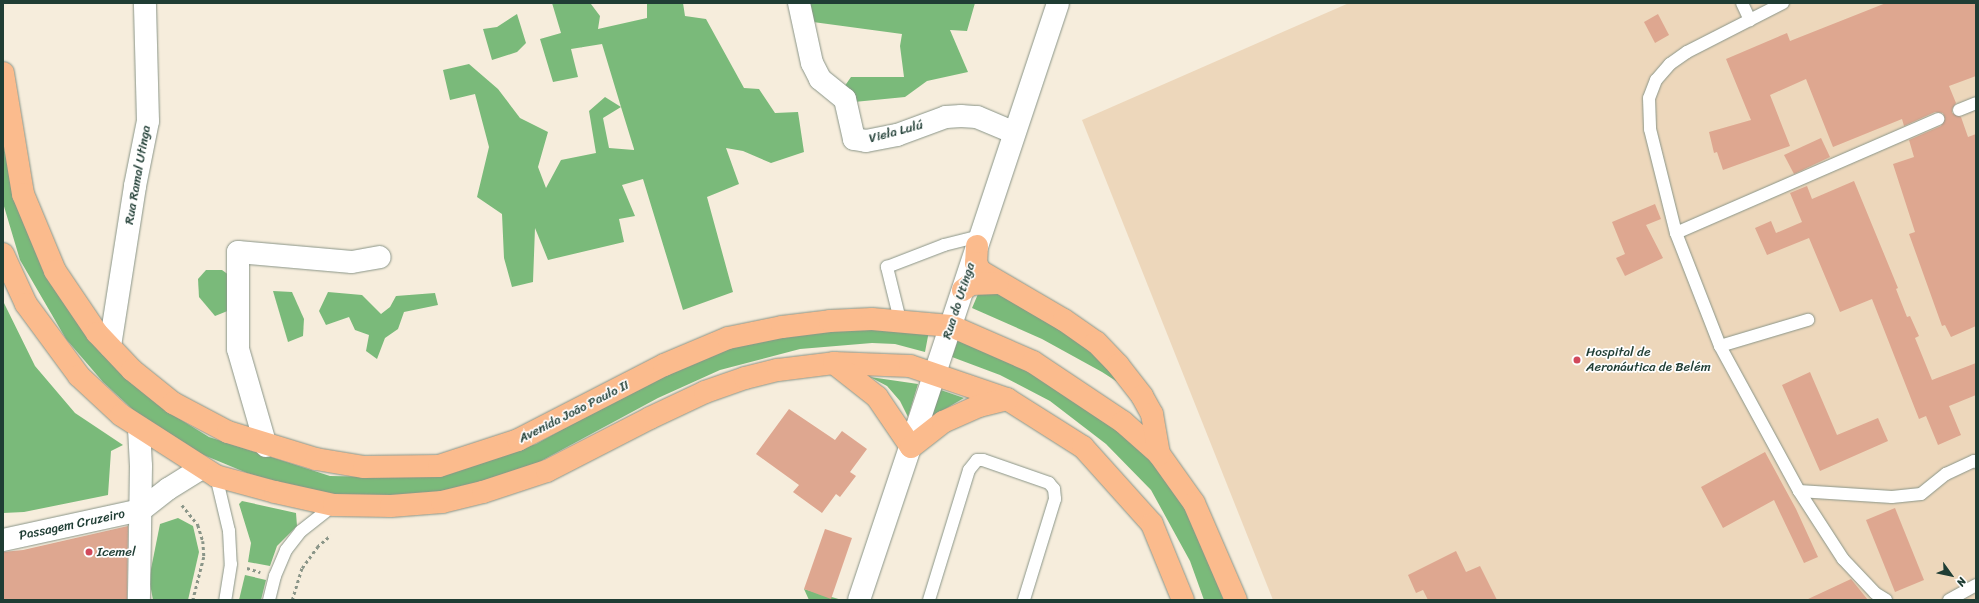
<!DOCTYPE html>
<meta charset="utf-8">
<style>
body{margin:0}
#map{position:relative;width:1979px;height:603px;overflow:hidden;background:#f6eddc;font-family:Sriracha,sans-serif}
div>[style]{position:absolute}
.built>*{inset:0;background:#edd7bb}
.forest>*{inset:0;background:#7aba7a}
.building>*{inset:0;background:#dea790}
.path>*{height:2.5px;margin-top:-1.25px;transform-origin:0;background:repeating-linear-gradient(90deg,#8a9588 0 3px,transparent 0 6px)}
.roads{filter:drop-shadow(0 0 1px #8a9588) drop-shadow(0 0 1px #8a9588)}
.service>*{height:12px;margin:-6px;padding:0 6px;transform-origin:6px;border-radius:6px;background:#fff}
.minor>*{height:22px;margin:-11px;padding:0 11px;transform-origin:11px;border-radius:11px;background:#fff}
.tertiary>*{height:22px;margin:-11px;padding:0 11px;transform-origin:11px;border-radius:11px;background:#fff}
.primary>*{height:22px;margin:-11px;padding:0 11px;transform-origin:11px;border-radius:11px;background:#fbbb8d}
.dots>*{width:11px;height:11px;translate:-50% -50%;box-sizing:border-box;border:2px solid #fff;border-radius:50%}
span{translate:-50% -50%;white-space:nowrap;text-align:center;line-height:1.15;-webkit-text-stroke:3.5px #fff;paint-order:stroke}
.street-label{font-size:13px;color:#1f3d34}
.poi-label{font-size:13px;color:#1f3d34}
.left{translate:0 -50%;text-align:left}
.frame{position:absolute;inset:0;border:4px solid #1f3d34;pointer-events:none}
.north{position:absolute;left:1931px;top:555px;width:40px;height:40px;-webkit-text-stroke:3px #fff;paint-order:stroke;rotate:123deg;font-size:11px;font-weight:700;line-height:16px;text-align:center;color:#1f3d34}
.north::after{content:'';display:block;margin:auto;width:14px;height:18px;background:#1f3d34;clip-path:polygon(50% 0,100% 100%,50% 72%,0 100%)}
</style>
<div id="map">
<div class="built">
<i style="clip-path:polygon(1349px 3px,1976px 3px,1976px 600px,1273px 600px,1082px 120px)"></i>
</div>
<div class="forest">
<i style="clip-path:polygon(evenodd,552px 3px,591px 4px,600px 16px,598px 29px,647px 18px,647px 3px,683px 3px,685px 16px,706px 19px,744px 88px,759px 89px,775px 113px,798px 112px,804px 152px,771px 163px,743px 151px,726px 148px,739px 184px,707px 197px,733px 292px,683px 310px,643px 179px,622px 185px,635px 216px,619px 219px,624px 242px,548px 260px,535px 228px,533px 282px,512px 287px,504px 258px,502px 214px,477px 197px,489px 147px,475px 94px,450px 100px,443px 70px,469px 64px,498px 89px,520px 118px,548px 132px,538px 167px,546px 188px,561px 160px,596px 153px,589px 111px,605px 97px,621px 107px,602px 44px,571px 49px,578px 77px,553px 82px,540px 39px,561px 33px,552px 3px,621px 107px,634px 149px,634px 150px,609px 148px,603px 118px,621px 107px)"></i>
<i style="clip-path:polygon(809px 3px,975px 3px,967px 31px,950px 30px,968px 72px,927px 81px,905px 97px,854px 102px,844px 87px,851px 77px,904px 77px,900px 46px,902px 34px,813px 22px)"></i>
<i style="clip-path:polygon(517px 14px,526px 43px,517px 52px,492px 60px,483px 29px,497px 27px)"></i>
<i style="clip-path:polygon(3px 124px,35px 247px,165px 410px,209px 437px,330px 476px,381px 477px,494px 458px,536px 444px,634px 390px,727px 347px,818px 328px,929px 331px,925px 352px,895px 344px,872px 343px,800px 349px,720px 370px,658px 398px,530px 467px,469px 485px,428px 495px,375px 497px,310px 493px,247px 473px,194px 451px,144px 420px,103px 382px,66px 339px,20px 260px,3px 203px)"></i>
<i style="clip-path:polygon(206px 270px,222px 270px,233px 278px,230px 310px,215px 316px,199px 297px,198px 279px)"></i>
<i style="clip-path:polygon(981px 287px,998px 290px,1057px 322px,1144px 399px,1102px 372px,1042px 339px,972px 308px)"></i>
<i style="clip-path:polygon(273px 291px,292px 292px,304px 319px,303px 336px,288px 342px)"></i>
<i style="clip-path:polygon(328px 292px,362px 295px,381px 314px,390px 307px,396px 296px,435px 293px,438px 305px,404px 312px,398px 329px,385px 338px,377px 359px,366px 351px,369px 335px,355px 330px,349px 317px,326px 325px,319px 311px)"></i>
<i style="clip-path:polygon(3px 301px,35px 366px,75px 413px,123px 445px,111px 451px,108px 495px,24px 512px,3px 513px)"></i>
<i style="clip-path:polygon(960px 334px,1067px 389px,1158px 465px,1182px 500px,1225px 600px,1204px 600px,1190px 561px,1151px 490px,1106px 444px,1050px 401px,1000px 375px,952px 357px)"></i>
<i style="clip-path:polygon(870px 377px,918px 384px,908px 417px,900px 401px,887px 386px)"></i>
<i style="clip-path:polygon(938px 389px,964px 398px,928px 419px)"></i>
<i style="clip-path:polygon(242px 501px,296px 513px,297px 526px,277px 546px,270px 566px,248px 562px,251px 543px,239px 504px)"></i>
<i style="clip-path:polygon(178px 518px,193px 526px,199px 552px,188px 600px,153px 600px,149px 579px,160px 524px)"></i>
<i style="clip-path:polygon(245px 575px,266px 580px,261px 600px,239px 600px)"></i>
<i style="clip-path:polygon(804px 589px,842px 600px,809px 600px)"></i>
</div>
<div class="building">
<i style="clip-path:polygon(1886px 3px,1976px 3px,1976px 76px,1949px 86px,1956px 103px,1952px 109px,1952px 113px,1961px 117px,1968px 137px,1976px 134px,1976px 326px,1951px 337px,1945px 325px,1942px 326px,1909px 234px,1915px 232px,1893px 164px,1914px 157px,1909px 140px,1941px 126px,1945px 119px,1943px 113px,1935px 112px,1904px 126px,1902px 119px,1833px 147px,1806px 79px,1770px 95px,1790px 146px,1723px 170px,1717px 152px,1714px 153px,1709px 132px,1751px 120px,1726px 59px,1787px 33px,1790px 41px)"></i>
<i style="clip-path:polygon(1658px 14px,1669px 35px,1655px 43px,1644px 22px)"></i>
<i style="clip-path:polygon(1821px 138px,1830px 157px,1794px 174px,1784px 155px)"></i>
<i style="clip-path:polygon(1854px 181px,1898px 288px,1896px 289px,1907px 317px,1910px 316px,1919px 336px,1915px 338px,1932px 380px,1976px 363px,1976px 395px,1949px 406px,1961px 435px,1938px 445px,1926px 416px,1919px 419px,1872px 299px,1840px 312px,1809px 238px,1767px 255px,1755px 228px,1771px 221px,1776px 233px,1802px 222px,1790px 193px,1807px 186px,1812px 199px)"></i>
<i style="clip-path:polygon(1655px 204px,1661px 219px,1646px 225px,1663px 258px,1625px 276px,1616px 258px,1625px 254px,1612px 222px)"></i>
<i style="clip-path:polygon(1810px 372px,1837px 435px,1878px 418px,1888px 441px,1820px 471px,1782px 385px)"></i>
<i style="clip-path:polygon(789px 409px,835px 440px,842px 431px,867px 449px,850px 472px,856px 476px,840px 497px,836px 494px,822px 513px,793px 492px,799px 485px,756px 454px)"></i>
<i style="clip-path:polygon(1765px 452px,1796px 509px,1818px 557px,1804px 563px,1774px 500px,1723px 528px,1701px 487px)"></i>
<i style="clip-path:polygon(1895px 508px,1924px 580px,1895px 592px,1866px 520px)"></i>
<i style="clip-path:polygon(128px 526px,127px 600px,3px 600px,3px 552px,23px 550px)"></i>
<i style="clip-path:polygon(825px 529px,852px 538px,831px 599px,804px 589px)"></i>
<i style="clip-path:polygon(1456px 551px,1466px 572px,1480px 566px,1497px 600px,1428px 600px,1423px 590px,1416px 593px,1408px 575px)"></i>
<i style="clip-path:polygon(1851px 579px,1868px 600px,1806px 600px)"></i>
</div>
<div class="path">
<i style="left:182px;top:505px;width:26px;rotate:51deg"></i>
<i style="left:198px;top:525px;width:17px;rotate:73deg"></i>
<i style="left:203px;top:541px;width:16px;rotate:86deg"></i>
<i style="left:204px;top:557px;width:44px;rotate:104.3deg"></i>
<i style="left:247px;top:568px;width:14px;rotate:17deg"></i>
<i style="left:292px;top:600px;width:34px;rotate:-73deg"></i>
<i style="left:302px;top:568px;width:26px;rotate:-54deg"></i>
<i style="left:317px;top:547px;width:18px;rotate:-41deg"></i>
</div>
<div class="roads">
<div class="service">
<i style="left:1742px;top:3px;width:19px;rotate:65deg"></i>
<i style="left:1783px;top:3px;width:108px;rotate:153deg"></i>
<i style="left:1687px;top:52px;width:21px;rotate:145deg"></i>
<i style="left:1670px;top:64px;width:21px;rotate:131deg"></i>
<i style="left:1656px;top:80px;width:19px;rotate:111deg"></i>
<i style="left:1649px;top:98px;width:31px;rotate:88deg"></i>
<i style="left:1650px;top:129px;width:107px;rotate:76deg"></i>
<i style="left:1676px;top:233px;width:121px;rotate:68.7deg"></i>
<i style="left:1720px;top:346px;width:165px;rotate:61.4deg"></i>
<i style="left:1799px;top:491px;width:81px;rotate:57.1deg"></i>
<i style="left:1843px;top:559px;width:47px;rotate:46.7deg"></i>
<i style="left:1875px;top:593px;width:13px;rotate:32deg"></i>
<i style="left:1959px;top:110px;width:18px;rotate:-22deg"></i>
<i style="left:1676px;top:233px;width:286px;rotate:-23.5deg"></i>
<i style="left:900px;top:320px;width:55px;rotate:-103.8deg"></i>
<i style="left:887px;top:267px;width:61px;rotate:-21.1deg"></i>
<i style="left:944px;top:245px;width:37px;rotate:-14deg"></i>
<i style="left:1720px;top:346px;width:92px;rotate:-16.5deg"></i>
<i style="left:216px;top:476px;width:57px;rotate:76.7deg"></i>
<i style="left:229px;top:531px;width:33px;rotate:87deg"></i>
<i style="left:231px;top:564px;width:36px;rotate:99deg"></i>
<i style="left:1799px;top:491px;width:93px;rotate:3.7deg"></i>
<i style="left:1892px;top:497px;width:29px;rotate:-6deg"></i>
<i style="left:1921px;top:494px;width:32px;rotate:-39deg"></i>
<i style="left:1946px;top:474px;width:31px;rotate:-25deg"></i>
<i style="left:1974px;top:461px;width:2px;rotate:27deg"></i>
<i style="left:269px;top:600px;width:25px;rotate:-76deg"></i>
<i style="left:275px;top:576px;width:28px;rotate:-67deg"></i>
<i style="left:286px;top:550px;width:24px;rotate:-52deg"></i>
<i style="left:301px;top:531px;width:42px;rotate:-38.2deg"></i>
<i style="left:929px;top:600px;width:136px;rotate:-72.9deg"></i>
<i style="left:969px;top:470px;width:13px;rotate:-51deg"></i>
<i style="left:977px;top:460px;width:6px"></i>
<i style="left:983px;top:460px;width:70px;rotate:19.2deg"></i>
<i style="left:1049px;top:483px;width:8px;rotate:50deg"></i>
<i style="left:1054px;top:489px;width:10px;rotate:84deg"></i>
<i style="left:1055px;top:499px;width:106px;rotate:107.1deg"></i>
<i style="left:1949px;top:600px;width:31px;rotate:-29deg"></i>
</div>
<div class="minor">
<i style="left:799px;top:3px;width:61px;rotate:77.8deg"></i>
<i style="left:812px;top:63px;width:18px;rotate:63deg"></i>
<i style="left:820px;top:79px;width:32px;rotate:39deg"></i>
<i style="left:845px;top:99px;width:41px;rotate:77.3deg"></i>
<i style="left:854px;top:139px;width:12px;rotate:9deg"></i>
<i style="left:866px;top:141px;width:32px;rotate:-11deg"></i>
<i style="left:897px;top:135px;width:52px;rotate:-20.2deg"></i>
<i style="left:946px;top:117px;width:15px;rotate:-4deg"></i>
<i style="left:961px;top:116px;width:16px;rotate:4deg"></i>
<i style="left:977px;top:117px;width:39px;rotate:23deg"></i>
<i style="left:110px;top:346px;width:162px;rotate:-81.1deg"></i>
<i style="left:135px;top:186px;width:66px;rotate:-78.7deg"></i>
<i style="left:148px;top:121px;width:118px;rotate:-91.5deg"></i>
<i style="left:139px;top:428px;width:38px;rotate:87deg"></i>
<i style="left:141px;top:466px;width:134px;rotate:90.9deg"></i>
<i style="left:266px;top:446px;width:101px;rotate:-106.1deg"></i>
<i style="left:238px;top:349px;width:97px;rotate:-90deg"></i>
<i style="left:238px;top:252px;width:114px;rotate:5deg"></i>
<i style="left:352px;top:262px;width:28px;rotate:-10deg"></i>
<i style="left:3px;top:540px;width:141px;rotate:-12.3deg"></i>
<i style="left:141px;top:510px;width:34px;rotate:-38deg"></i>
<i style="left:168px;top:489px;width:40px;rotate:-32deg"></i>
<i style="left:859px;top:600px;width:239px;rotate:-71.5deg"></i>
</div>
<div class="tertiary">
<i style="left:935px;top:373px;width:390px;rotate:-71.6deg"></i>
</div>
<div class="primary">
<i style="left:3px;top:73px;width:123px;rotate:80.6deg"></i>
<i style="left:23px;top:194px;width:83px;rotate:67.4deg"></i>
<i style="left:55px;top:271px;width:75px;rotate:55.9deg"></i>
<i style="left:97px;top:333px;width:51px;rotate:46.6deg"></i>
<i style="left:132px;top:370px;width:53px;rotate:38.8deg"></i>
<i style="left:173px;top:403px;width:62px;rotate:27.8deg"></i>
<i style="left:228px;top:432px;width:92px;rotate:17.1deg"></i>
<i style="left:316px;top:459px;width:49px;rotate:9.5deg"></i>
<i style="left:364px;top:467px;width:75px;rotate:-0.8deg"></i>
<i style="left:439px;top:466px;width:83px;rotate:-18.2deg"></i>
<i style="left:518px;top:440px;width:164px;rotate:-27.2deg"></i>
<i style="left:664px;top:365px;width:69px;rotate:-22.9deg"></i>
<i style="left:728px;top:338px;width:55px;rotate:-11.5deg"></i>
<i style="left:782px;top:327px;width:48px;rotate:-7.1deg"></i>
<i style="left:830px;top:321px;width:42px;rotate:-2.7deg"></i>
<i style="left:872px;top:319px;width:79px;rotate:5.1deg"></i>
<i style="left:951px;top:326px;width:90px;rotate:23.7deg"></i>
<i style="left:1033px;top:362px;width:108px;rotate:33.7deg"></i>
<i style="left:1123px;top:422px;width:48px;rotate:41.6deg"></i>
<i style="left:1159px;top:454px;width:60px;rotate:54.5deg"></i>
<i style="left:1194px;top:503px;width:106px;rotate:66.6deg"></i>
<i style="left:977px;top:246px;width:17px;rotate:93deg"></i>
<i style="left:976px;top:263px;width:9px;rotate:63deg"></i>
<i style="left:980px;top:271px;width:97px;rotate:30.3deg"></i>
<i style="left:1064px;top:320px;width:39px;rotate:35deg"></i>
<i style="left:1096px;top:342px;width:32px;rotate:46deg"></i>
<i style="left:1118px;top:365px;width:39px;rotate:52deg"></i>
<i style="left:1142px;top:396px;width:21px;rotate:61deg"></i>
<i style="left:1152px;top:414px;width:41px;rotate:80.1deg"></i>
<i style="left:3px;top:254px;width:55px;rotate:65.3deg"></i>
<i style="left:26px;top:304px;width:89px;rotate:53.6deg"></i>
<i style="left:79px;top:376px;width:57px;rotate:42.9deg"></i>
<i style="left:121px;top:415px;width:113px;rotate:32.7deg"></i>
<i style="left:216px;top:476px;width:61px;rotate:15.2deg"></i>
<i style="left:275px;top:492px;width:60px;rotate:12.4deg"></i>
<i style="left:334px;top:505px;width:57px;rotate:1deg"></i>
<i style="left:391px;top:506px;width:51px;rotate:-4.5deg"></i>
<i style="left:442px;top:502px;width:42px;rotate:-13.7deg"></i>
<i style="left:483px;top:492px;width:67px;rotate:-18.2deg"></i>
<i style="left:547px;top:471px;width:116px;rotate:-27.2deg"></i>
<i style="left:650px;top:418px;width:61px;rotate:-25.3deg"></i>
<i style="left:705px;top:392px;width:42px;rotate:-19.3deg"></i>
<i style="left:745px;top:378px;width:34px;rotate:-14deg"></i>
<i style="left:778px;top:370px;width:56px;rotate:-7.1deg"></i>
<i style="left:834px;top:363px;width:76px;rotate:2.3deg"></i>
<i style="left:910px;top:366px;width:102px;rotate:18.8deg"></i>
<i style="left:1007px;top:399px;width:90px;rotate:32.3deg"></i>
<i style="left:1083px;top:447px;width:103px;rotate:48.1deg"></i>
<i style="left:1152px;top:524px;width:82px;rotate:67.8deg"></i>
<i style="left:963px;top:290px;width:10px;rotate:-37deg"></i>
<i style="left:971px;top:284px;width:27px;rotate:-2deg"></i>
<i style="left:834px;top:363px;width:55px;rotate:38.3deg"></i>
<i style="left:877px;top:397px;width:60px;rotate:55.8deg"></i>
<i style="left:911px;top:447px;width:41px;rotate:-38deg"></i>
<i style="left:943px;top:422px;width:39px;rotate:-24deg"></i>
<i style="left:979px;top:406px;width:29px;rotate:-14deg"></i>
</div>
</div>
<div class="dots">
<i style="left:1577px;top:360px;background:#d1495b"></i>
<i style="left:89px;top:552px;background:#d1495b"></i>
</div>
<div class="street-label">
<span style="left:896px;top:132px;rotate:-15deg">Viela Lulú</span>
<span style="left:138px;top:175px;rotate:-80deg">Rua Ramal Utinga</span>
<span style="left:959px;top:301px;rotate:-72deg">Rua do Utinga</span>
<span style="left:574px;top:412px;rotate:-27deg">Avenida João Paulo II</span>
<span style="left:72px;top:525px;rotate:-12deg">Passagem Cruzeiro</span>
</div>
<div class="poi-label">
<span class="left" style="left:1586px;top:360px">Hospital de<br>Aeronáutica de Belém</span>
<span class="left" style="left:97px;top:552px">Icemel</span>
</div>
<div class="frame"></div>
<div class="north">N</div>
</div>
